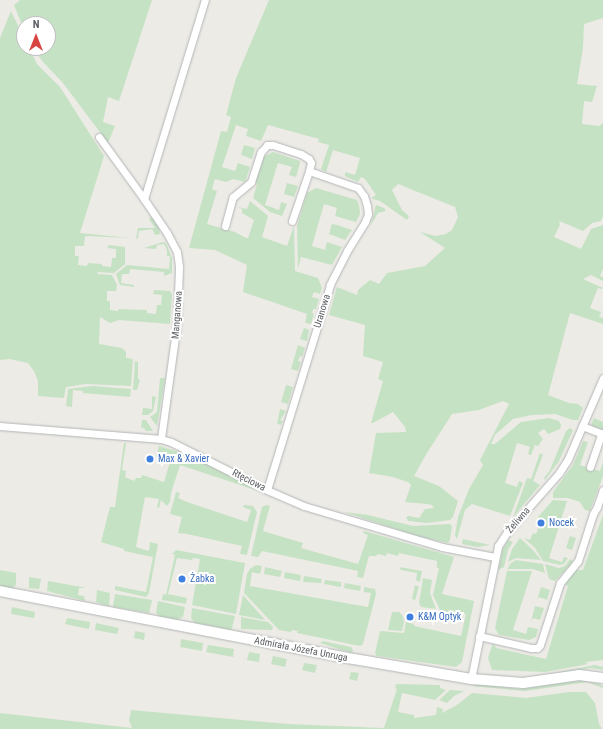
<!DOCTYPE html>
<meta charset="utf-8">
<style>
body{margin:0}
#map{position:relative;width:603px;height:729px;overflow:hidden;background:#edebe5;font-family:"Roboto Condensed",sans-serif}
div>[style]{position:absolute}
.green>*{inset:0;background:#c6e2c4}
.roads{filter:drop-shadow(0 0 1px #b2b5b8) drop-shadow(0 0 1px #b2b5b8)}
.street>*{height:7px;margin:-3.5px;padding:0 3.5px;transform-origin:3.5px;border-radius:3.5px;background:#fff}
.secondary>*{height:10px;margin:-5px;padding:0 5px;transform-origin:5px;border-radius:5px;background:#fff}
.dots>*{width:11px;height:11px;translate:-50% -50%;box-sizing:border-box;border:2px solid #fff;border-radius:50%}
span{translate:-50% -50%;white-space:nowrap;text-align:center;line-height:1.15;-webkit-text-stroke:4px #fff;paint-order:stroke}
.street-label{font-size:10px;color:#5d6064}
.shop-label{font-size:10px;color:#366cbe}
.left{translate:0 -50%;text-align:left}
.north{position:absolute;left:16px;top:16px;width:40px;height:40px;box-sizing:border-box;background:#fff;border:1px solid #bebfc1;border-radius:50%;rotate:0deg;font-size:11px;font-weight:700;line-height:16px;text-align:center;color:#5d6064}
.north::after{content:'';display:block;margin:auto;width:14px;height:18px;background:#d74442;clip-path:polygon(50% 0,100% 100%,50% 72%,0 100%)}
</style>
<div id="map">
<div class="green">
<i style="clip-path:polygon(20px 0,152px 0,119px 101px,108px 97px,103px 122px,115px 126px,108px 143px,63px 83px,43px 62px,33px 48px,48px 48px,48px 24px,24px 24px,24px 30px,14px 5px)"></i>
<i style="clip-path:polygon(269px 0,603px 0,603px 18px,584px 24px,583px 48px,577px 84px,597px 86px,592px 102px,584px 101px,582px 124px,599px 126px,603px 123px,603px 216px,601px 221px,592px 223px,583px 231px,559px 221px,560px 225px,554px 237px,581px 249px,591px 229px,603px 225px,603px 269px,600px 276px,603px 277px,603px 281px,591px 275px,583px 279px,603px 288px,602px 289px,598px 288px,590px 308px,601px 312px,599px 317px,603px 318px,603px 324px,570px 313px,548px 395px,569px 403px,578px 404px,583px 408px,578px 420px,573px 420px,555px 414px,532px 415px,513px 419px,495px 435px,491px 444px,495px 444px,521px 422px,549px 418px,559px 421px,561px 425px,560px 429px,548px 434px,544px 429px,538px 433px,543px 439px,538px 446px,535px 445px,531px 455px,528px 454px,530px 447px,517px 443px,505px 483px,517px 487px,519px 481px,523px 483px,510px 516px,472px 504px,465px 510px,457px 539px,455px 535px,458px 517px,469px 489px,483px 465px,480px 460px,509px 404px,503px 401px,479px 410px,452px 414px,427px 453px,414px 476px,439px 486px,458px 501px,453px 517px,450px 520px,427px 523px,408px 521px,406px 517px,409px 516px,419px 518px,425px 509px,434px 508px,432px 505px,427px 504px,405px 502px,411px 485px,408px 482px,393px 477px,369px 473px,376px 433px,406px 432px,405px 427px,393px 412px,373px 423px,371px 423px,383px 381px,378px 379px,383px 362px,363px 356px,365px 325px,329px 315px,337px 287px,357px 295px,358px 290px,370px 280px,379px 284px,387px 273px,425px 266px,445px 248px,420px 232px,436px 236px,446px 234px,452px 230px,458px 217px,455px 207px,398px 184px,392px 190px,402px 210px,409px 216px,407px 220px,380px 201px,373px 199px,371px 198px,376px 195px,365px 179px,361px 177px,358px 182px,345px 176px,345px 172px,355px 175px,360px 158px,333px 150px,326px 172px,321px 169px,329px 145px,318px 142px,319px 139px,268px 125px,261px 141px,246px 136px,248px 129px,236px 125px,222px 167px,235px 171px,238px 163px,250px 167px,245px 182px,233px 179px,226px 182px,215px 179px,212px 189px,217px 191px,207px 224px,235px 232px,246px 238px,248px 238px,254px 220px,242px 213px,242px 209px,237px 207px,247px 209px,250px 201px,268px 216px,262px 237px,287px 246px,294px 226px,295px 271px,318px 278px,322px 288px,320px 294px,314px 292px,312px 297px,319px 299px,316px 309px,313px 309px,312px 313px,314px 314px,311px 324px,305px 323px,307px 314px,243px 292px,247px 265px,215px 250px,189px 248px,221px 131px,227px 132px,231px 117px,226px 115px,236px 78px)"></i>
<i style="clip-path:polygon(11px 11px,24px 38px,24px 48px,29px 48px,37px 64px,60px 87px,104px 156px,80px 233px,130px 238px,85px 236px,84px 246px,75px 246px,75px 256px,79px 256px,78px 265px,87px 266px,88px 263px,102px 264px,102px 266px,111px 267px,112px 258px,116px 258px,116px 249px,108px 248px,108px 245px,125px 247px,125px 264px,114px 273px,97px 272px,98px 274px,112px 275px,117px 285px,116px 291px,107px 291px,107px 301px,110px 301px,110px 310px,118px 311px,119px 309px,147px 310px,147px 313px,156px 314px,157px 305px,161px 305px,162px 295px,153px 294px,154px 290px,170px 291px,172px 294px,170px 324px,119px 320px,110px 323px,100px 317px,99px 344px,122px 348px,126px 352px,126px 358px,133px 359px,131px 386px,86px 384px,66px 387px,64px 398px,38px 396px,38px 381px,34px 371px,28px 363px,10px 359px,0 360px,0 38px)"></i>
<i style="clip-path:polygon(244px 145px,255px 148px,252px 159px,241px 155px)"></i>
<i style="clip-path:polygon(273px 152px,300px 161px,300px 163px,296px 177px,289px 175px,292px 167px,278px 163px,265px 205px,279px 210px,281px 202px,287px 204px,282px 216px,270px 212px,253px 198px,257px 184px,255px 181px,263px 157px)"></i>
<i style="clip-path:polygon(287px 183px,298px 186px,294px 197px,284px 194px)"></i>
<i style="clip-path:polygon(316px 188px,357px 200px,359px 205px,360px 214px,356px 222px,335px 216px,337px 208px,324px 204px,312px 246px,325px 250px,327px 242px,342px 247px,332px 265px,301px 257px,298px 269px,297px 226px,307px 193px)"></i>
<i style="clip-path:polygon(376px 205px,384px 208px,386px 211px,378px 213px,371px 225px)"></i>
<i style="clip-path:polygon(152px 217px,159px 228px,160px 234px,155px 235px,152px 229px,139px 231px,138px 238px,136px 239px,138px 228px,155px 228px,149px 219px)"></i>
<i style="clip-path:polygon(332px 224px,337px 225px,352px 230px,345px 240px,329px 234px)"></i>
<i style="clip-path:polygon(163px 242px,166px 243px,172px 258px,172px 273px,164px 276px,164px 272px,130px 269px,129px 274px,122px 274px,121px 283px,134px 285px,134px 287px,120px 285px,116px 274px,127px 265px,169px 269px,170px 256px,167px 256px,167px 250px,164px 244px,157px 245px,156px 249px,144px 248px)"></i>
<i style="clip-path:polygon(304px 328px,309px 330px,307px 341px,300px 339px)"></i>
<i style="clip-path:polygon(298px 345px,305px 348px,302px 357px,300px 356px,298px 361px,301px 362px,298px 371px,291px 369px)"></i>
<i style="clip-path:polygon(135px 361px,138px 362px,138px 379px,140px 380px,137px 390px,133px 390px)"></i>
<i style="clip-path:polygon(160px 378px,165px 378px,157px 426px,150px 417px,157px 412px)"></i>
<i style="clip-path:polygon(286px 385px,293px 387px,288px 404px,281px 402px)"></i>
<i style="clip-path:polygon(92px 386px,131px 389px,130px 397px,83px 393px,83px 391px,73px 390px,72px 407px,66px 406px,68px 389px)"></i>
<i style="clip-path:polygon(152px 396px,156px 397px,153px 411px,148px 415px,142px 415px,143px 408px,152px 409px)"></i>
<i style="clip-path:polygon(280px 409px,286px 411px,280px 420px,283px 421px,281px 425px,277px 424px)"></i>
<i style="clip-path:polygon(594px 418px,603px 422px,603px 432px,592px 427px,591px 425px)"></i>
<i style="clip-path:polygon(142px 420px,146px 420px,153px 431px,146px 431px,144px 428px,141px 428px)"></i>
<i style="clip-path:polygon(570px 428px,573px 430px,559px 461px,545px 480px,544px 478px,550px 470px,566px 431px)"></i>
<i style="clip-path:polygon(583px 441px,588px 442px,580px 465px,600px 471px,603px 462px,603px 476px,590px 511px,585px 510px,580px 502px,568px 498px,553px 498px,553px 492px,573px 465px)"></i>
<i style="clip-path:polygon(124px 443px,126px 443px,122px 470px,126px 471px,125px 477px,134px 481px,136px 478px,141px 478px,142px 475px,164px 482px,170px 462px,156px 457px,159px 446px,185px 454px,185px 459px,187px 460px,190px 455px,258px 491px,180px 465px,171px 493px,170px 502px,167px 506px,161px 500px,159px 508px,157px 507px,159px 499px,145px 497px,136px 547px,149px 551px,150px 542px,158px 544px,149px 593px,146px 597px,115px 590px,115px 586px,146px 592px,153px 557px,124px 551px,124px 549px,101px 542px,110px 507px,115px 507px)"></i>
<i style="clip-path:polygon(540px 453px,543px 455px,533px 481px,540px 485px,513px 517px,527px 478px,531px 479px)"></i>
<i style="clip-path:polygon(176px 492px,180px 493px,178px 498px,187px 502px,247px 522px,251px 510px,243px 507px,244px 505px,253px 506px,257px 512px,247px 555px,240px 554px,242px 546px,187px 534px,178px 533px,182px 517px,170px 514px)"></i>
<i style="clip-path:polygon(553px 500px,567px 501px,549px 558px,562px 562px,564px 557px,568px 558px,564px 564px,560px 565px,543px 561px,535px 548px,524px 538px,530px 540px,533px 533px,536px 534px,539px 526px,543px 527px,546px 521px,538px 517px)"></i>
<i style="clip-path:polygon(266px 505px,270px 506px,263px 531px,303px 543px,301px 548px,358px 564px,368px 535px,363px 533px,364px 531px,454px 557px,442px 594px,474px 601px,462px 662px,456px 667px,377px 656px,375px 653px,380px 631px,404px 633px,406px 622px,414px 624px,414px 626px,461px 636px,466px 614px,458px 613px,455px 617px,448px 612px,440px 610px,433px 595px,439px 568px,437px 568px,437px 561px,399px 553px,398px 556px,387px 553px,386px 556px,378px 554px,376px 556px,369px 556px,363px 578px,357px 577px,358px 571px,262px 551px,258px 557px,251px 556px,262px 507px)"></i>
<i style="clip-path:polygon(344px 512px,368px 515px,413px 526px,450px 524px,452px 526px,450px 540px,448px 543px,417px 536px)"></i>
<i style="clip-path:polygon(603px 515px,603px 660px,585px 662px,588px 664px,545px 672px,492px 670px,488px 658px,493px 643px,496px 648px,546px 659px,568px 586px,565px 584px,566px 582px,577px 570px,583px 570px)"></i>
<i style="clip-path:polygon(570px 536px,576px 538px,572px 550px,566px 548px)"></i>
<i style="clip-path:polygon(520px 538px,533px 550px,541px 560px,516px 558px,508px 562px,512px 549px)"></i>
<i style="clip-path:polygon(463px 539px,490px 545px,478px 547px,462px 544px)"></i>
<i style="clip-path:polygon(508px 540px,513px 542px,508px 550px,504px 567px,498px 570px,503px 549px)"></i>
<i style="clip-path:polygon(176px 550px,245px 563px,236px 614px,192px 605px,200px 559px,193px 558px,192px 560px,177px 558px,168px 594px,187px 598px,186px 604px,162px 600px,163px 594px,166px 595px,175px 555px,172px 554px)"></i>
<i style="clip-path:polygon(570px 559px,573px 561px,571px 564px,555px 581px,549px 579px,545px 564px,559px 568px,565px 566px)"></i>
<i style="clip-path:polygon(516px 560px,543px 564px,545px 573px,533px 569px,507px 569px,511px 563px)"></i>
<i style="clip-path:polygon(256px 565px,262px 566px,260px 574px,252px 572px,250px 586px,368px 607px,371px 593px,364px 592px,364px 587px,375px 589px,376px 594px,363px 644px,360px 646px,297px 633px,298px 631px,292px 630px,291px 632px,279px 630px,244px 593px,247px 574px,250px 569px)"></i>
<i style="clip-path:polygon(265px 567px,282px 571px,280px 577px,264px 574px)"></i>
<i style="clip-path:polygon(399px 567px,422px 571px,420px 582px,416px 580px,417px 573px,401px 570px)"></i>
<i style="clip-path:polygon(0 570px,16px 573px,16px 585px,14px 586px,14px 589px,0 586px)"></i>
<i style="clip-path:polygon(507px 571px,532px 571px,513px 630px,526px 634px,528px 627px,538px 629px,536px 637px,529px 640px,499px 635px,495px 628px)"></i>
<i style="clip-path:polygon(285px 572px,301px 575px,300px 581px,284px 578px)"></i>
<i style="clip-path:polygon(304px 576px,322px 579px,321px 583px,303px 582px)"></i>
<i style="clip-path:polygon(29px 577px,41px 579px,39px 589px,29px 588px)"></i>
<i style="clip-path:polygon(423px 578px,432px 580px,430px 593px,436px 609px,421px 607px,419px 603px)"></i>
<i style="clip-path:polygon(325px 580px,341px 582px,341px 587px,324px 584px)"></i>
<i style="clip-path:polygon(48px 581px,87px 588px,79px 588px,78px 595px,84px 596px,85px 601px,47px 591px)"></i>
<i style="clip-path:polygon(345px 583px,361px 586px,360px 591px,344px 588px)"></i>
<i style="clip-path:polygon(415px 585px,419px 587px,415px 600px,412px 599px)"></i>
<i style="clip-path:polygon(541px 587px,550px 590px,547px 600px,539px 597px,537px 600px)"></i>
<i style="clip-path:polygon(97px 590px,110px 593px,109px 606px,96px 602px)"></i>
<i style="clip-path:polygon(115px 594px,152px 600px,149px 613px,114px 607px,113px 606px)"></i>
<i style="clip-path:polygon(243px 595px,265px 620px,239px 615px)"></i>
<i style="clip-path:polygon(158px 601px,185px 607px,183px 617px,176px 620px,160px 617px,156px 613px)"></i>
<i style="clip-path:polygon(535px 606px,544px 608px,540px 620px,533px 618px,531px 621px)"></i>
<i style="clip-path:polygon(12px 607px,35px 612px,34px 618px,11px 614px)"></i>
<i style="clip-path:polygon(192px 608px,235px 616px,232px 628px,231px 630px,195px 623px,191px 618px)"></i>
<i style="clip-path:polygon(392px 612px,399px 612px,403px 616px,404px 622px,402px 631px,388px 630px)"></i>
<i style="clip-path:polygon(241px 617px,268px 622px,273px 627px,272px 630px,241px 629px)"></i>
<i style="clip-path:polygon(67px 618px,90px 622px,89px 629px,65px 624px)"></i>
<i style="clip-path:polygon(96px 623px,119px 628px,117px 634px,95px 630px)"></i>
<i style="clip-path:polygon(135px 631px,145px 633px,144px 640px,134px 638px)"></i>
<i style="clip-path:polygon(181px 639px,203px 643px,202px 651px,180px 647px)"></i>
<i style="clip-path:polygon(323px 641px,351px 647px,353px 650px,352px 653px,320px 643px)"></i>
<i style="clip-path:polygon(208px 645px,234px 649px,233px 657px,206px 652px)"></i>
<i style="clip-path:polygon(249px 652px,260px 654px,259px 662px,247px 660px)"></i>
<i style="clip-path:polygon(273px 656px,287px 659px,285px 667px,271px 664px)"></i>
<i style="clip-path:polygon(304px 663px,317px 665px,315px 673px,302px 670px)"></i>
<i style="clip-path:polygon(595px 665px,603px 667px,603px 670px,591px 668px,545px 675px)"></i>
<i style="clip-path:polygon(351px 672px,359px 673px,357px 681px,349px 679px)"></i>
<i style="clip-path:polygon(582px 680px,599px 684px,603px 686px,603px 688px,587px 682px,525px 691px,472px 686px,478px 684px,520px 689px)"></i>
<i style="clip-path:polygon(396px 684px,440px 685px,440px 688px,446px 690px,435px 700px,402px 693px,398px 712px,414px 715px,414px 718px,436px 715px,437px 707px,443px 709px,442px 713px,457px 705px,472px 693px,526px 698px,569px 692px,586px 692px,595px 703px,599px 724px,602px 729px,0 729px,0 713px,132px 728px,129px 720px,131px 710px,288px 724px,384px 728px,397px 689px,395px 688px)"></i>
<i style="clip-path:polygon(450px 690px,464px 691px,454px 696px,447px 703px,439px 700px)"></i>
</div>
<div class="roads">
<div class="street">
<i style="left:99px;top:137px;width:77px;rotate:54deg"></i>
<i style="left:144px;top:199px;width:41px;rotate:55.9deg"></i>
<i style="left:167px;top:233px;width:21px;rotate:62deg"></i>
<i style="left:177px;top:252px;width:15px;rotate:82deg"></i>
<i style="left:179px;top:267px;width:56px;rotate:92deg"></i>
<i style="left:177px;top:323px;width:117px;rotate:97.9deg"></i>
<i style="left:144px;top:199px;width:208px;rotate:-73deg"></i>
<i style="left:292px;top:221px;width:53px;rotate:-71.2deg"></i>
<i style="left:225px;top:226px;width:30px;rotate:-75deg"></i>
<i style="left:233px;top:197px;width:23px;rotate:-40deg"></i>
<i style="left:251px;top:182px;width:32px;rotate:-72deg"></i>
<i style="left:261px;top:152px;width:9px;rotate:-49deg"></i>
<i style="left:267px;top:145px;width:6px"></i>
<i style="left:273px;top:145px;width:29px;rotate:18deg"></i>
<i style="left:301px;top:154px;width:9px;rotate:32deg"></i>
<i style="left:309px;top:159px;width:4px;rotate:63deg"></i>
<i style="left:311px;top:163px;width:8px;rotate:104deg"></i>
<i style="left:309px;top:171px;width:52px;rotate:19.1deg"></i>
<i style="left:358px;top:188px;width:10px;rotate:53deg"></i>
<i style="left:364px;top:196px;width:10px;rotate:73deg"></i>
<i style="left:367px;top:206px;width:8px;rotate:83deg"></i>
<i style="left:368px;top:214px;width:9px;rotate:111deg"></i>
<i style="left:365px;top:222px;width:34px;rotate:122deg"></i>
<i style="left:347px;top:251px;width:38px;rotate:117deg"></i>
<i style="left:330px;top:285px;width:214px;rotate:107.1deg"></i>
<i style="left:0;top:426px;width:162px;rotate:4.6deg"></i>
<i style="left:161px;top:439px;width:10px;rotate:17deg"></i>
<i style="left:171px;top:442px;width:107px;rotate:26.6deg"></i>
<i style="left:267px;top:490px;width:40px;rotate:23.4deg"></i>
<i style="left:304px;top:506px;width:144px;rotate:16.5deg"></i>
<i style="left:442px;top:547px;width:54px;rotate:10.7deg"></i>
<i style="left:582px;top:426px;width:22px;rotate:21deg"></i>
<i style="left:590px;top:467px;width:36px;rotate:-71deg"></i>
<i style="left:479px;top:636px;width:53px;rotate:13deg"></i>
<i style="left:531px;top:648px;width:6px"></i>
<i style="left:537px;top:648px;width:4px;rotate:-45deg"></i>
<i style="left:540px;top:645px;width:65px;rotate:-72.1deg"></i>
<i style="left:560px;top:583px;width:28px;rotate:-51deg"></i>
<i style="left:578px;top:561px;width:49px;rotate:-72.3deg"></i>
<i style="left:593px;top:514px;width:8px;rotate:-60deg"></i>
<i style="left:597px;top:507px;width:18px;rotate:-71deg"></i>
<i style="left:471px;top:679px;width:136px;rotate:-78.5deg"></i>
<i style="left:498px;top:546px;width:17px;rotate:-57deg"></i>
<i style="left:507px;top:532px;width:79px;rotate:-48.6deg"></i>
<i style="left:559px;top:473px;width:17px;rotate:-57deg"></i>
<i style="left:568px;top:459px;width:88px;rotate:-66.6deg"></i>
</div>
<div class="secondary">
<i style="left:0;top:591px;width:360px;rotate:10.9deg"></i>
<i style="left:354px;top:659px;width:119px;rotate:9.7deg"></i>
<i style="left:471px;top:679px;width:52px;rotate:4.4deg"></i>
<i style="left:523px;top:683px;width:57px;rotate:-8.1deg"></i>
<i style="left:579px;top:675px;width:24px;rotate:7deg"></i>
</div>
</div>
<div class="dots">
<i style="left:150px;top:459px;background:#3f7fe0"></i>
<i style="left:541px;top:523px;background:#3f7fe0"></i>
<i style="left:182px;top:579px;background:#3f7fe0"></i>
<i style="left:410px;top:617px;background:#3f7fe0"></i>
</div>
<div class="street-label">
<span style="left:322px;top:311px;rotate:-73deg">Uranowa</span>
<span style="left:177px;top:315px;rotate:-86deg">Manganowa</span>
<span style="left:249px;top:480px;rotate:27deg">Rtęciowa</span>
<span style="left:518px;top:520px;rotate:-49deg">Żeliwna</span>
<span style="left:301px;top:649px;rotate:11deg">Admirała Józefa Unruga</span>
</div>
<div class="shop-label">
<span class="left" style="left:158px;top:459px">Max &amp; Xavier</span>
<span class="left" style="left:549px;top:523px">Nocek</span>
<span class="left" style="left:190px;top:579px">Żabka</span>
<span class="left" style="left:418px;top:617px">K&amp;M Optyk</span>
</div>
<div class="north">N</div>
</div>
